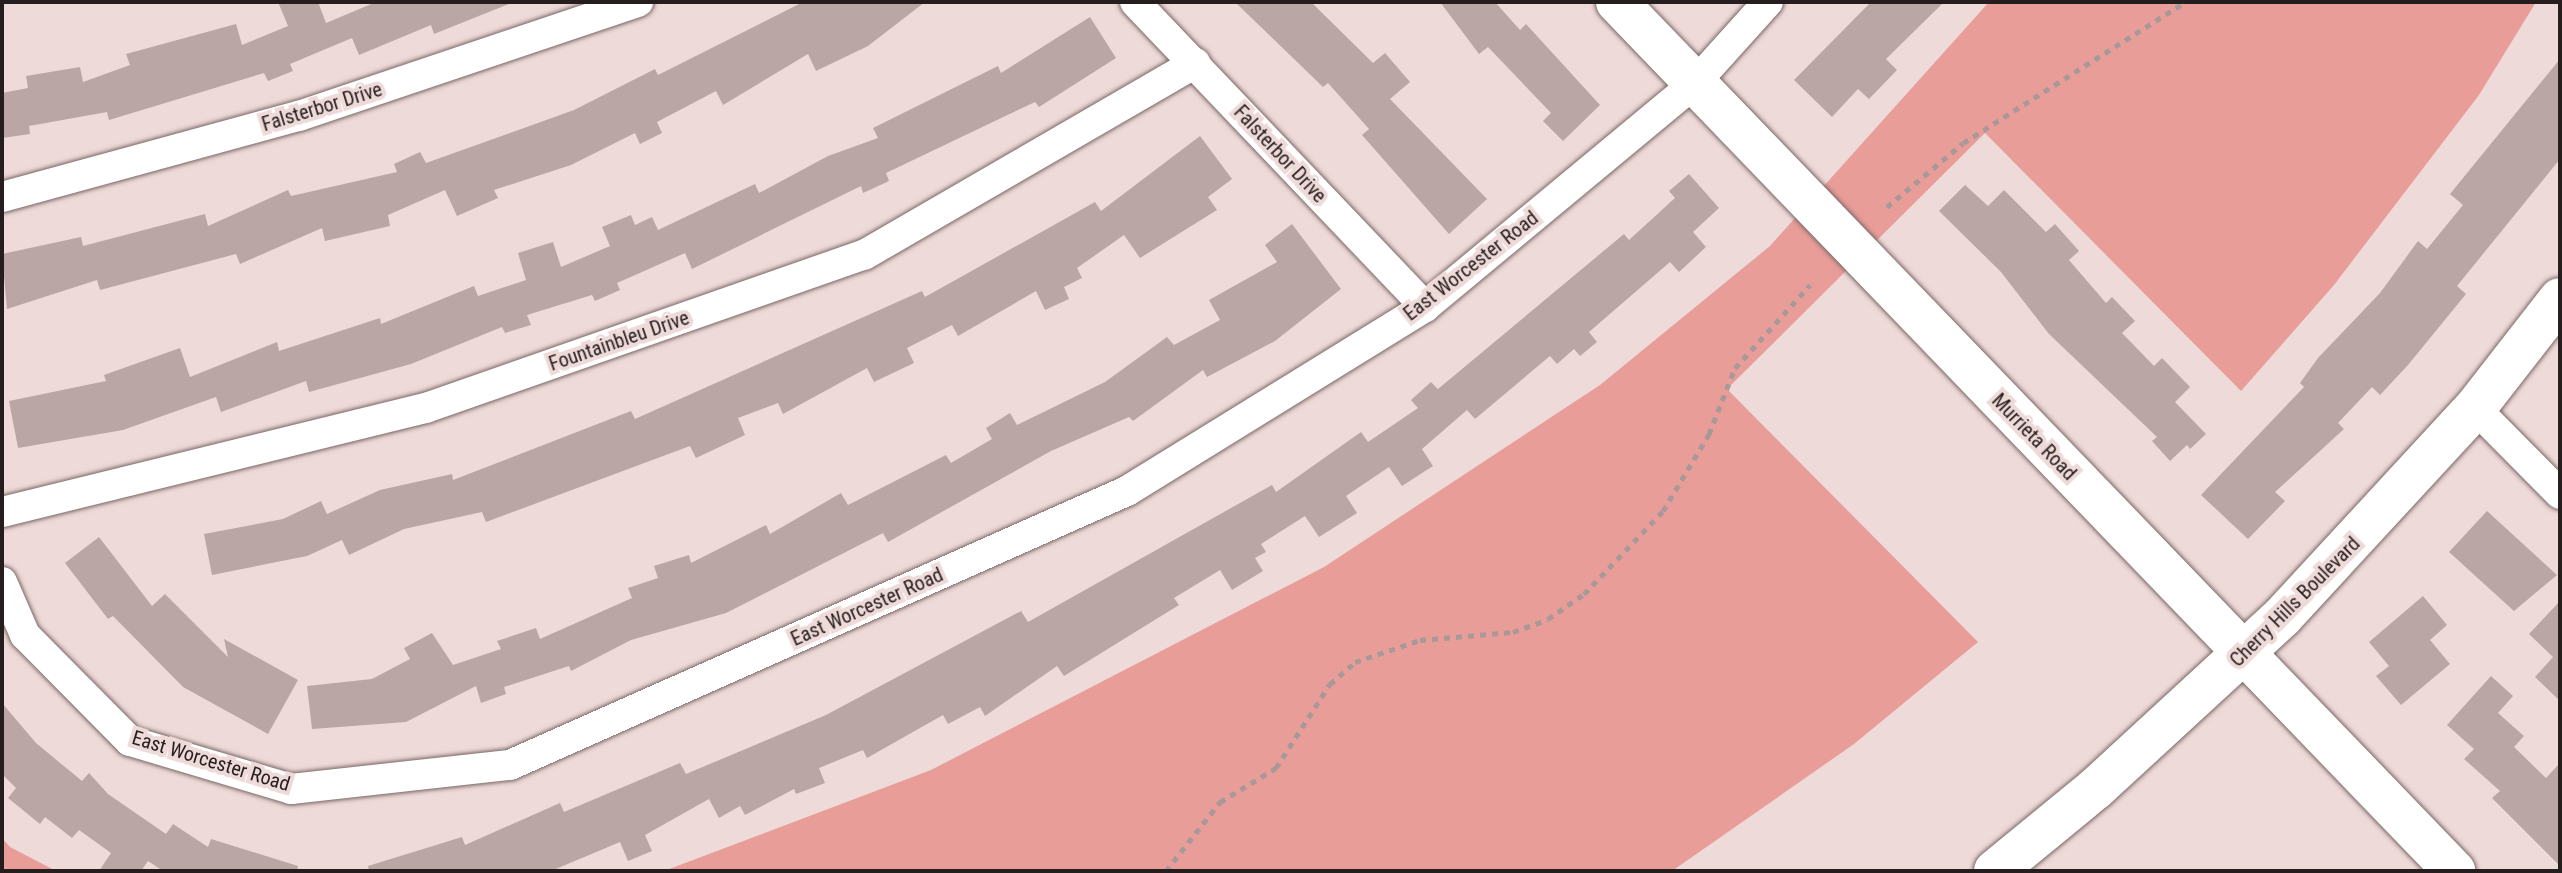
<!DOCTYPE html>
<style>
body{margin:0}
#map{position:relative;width:2562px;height:873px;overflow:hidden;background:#eedad8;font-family:"Roboto Condensed",sans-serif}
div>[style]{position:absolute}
.green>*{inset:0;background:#e89d99}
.building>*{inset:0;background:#baa7a5}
.path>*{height:5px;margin-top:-2.5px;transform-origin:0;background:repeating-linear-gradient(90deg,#a89897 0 6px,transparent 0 12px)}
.roads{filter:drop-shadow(0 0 2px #796766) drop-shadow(0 0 2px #796766)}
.street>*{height:30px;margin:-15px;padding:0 15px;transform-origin:15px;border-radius:15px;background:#fff}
.secondary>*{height:42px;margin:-21px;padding:0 21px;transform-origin:21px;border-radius:21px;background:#fff}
span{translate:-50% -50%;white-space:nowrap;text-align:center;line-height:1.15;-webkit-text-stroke:8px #eedad8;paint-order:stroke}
.street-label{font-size:20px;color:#261e1e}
.frame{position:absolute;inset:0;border:4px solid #261e1e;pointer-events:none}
</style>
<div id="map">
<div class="green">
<i style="clip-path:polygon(1989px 2px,2536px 2px,2479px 95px,2334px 285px,2241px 391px,1985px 133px,1727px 389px,1978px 642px,1854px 744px,1672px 871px,664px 871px,931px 770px,1324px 567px,1600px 385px,1770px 246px)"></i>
<i style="clip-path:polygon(2px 838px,10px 847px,56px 871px,2px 871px)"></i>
</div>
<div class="building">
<i style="clip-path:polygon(278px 2px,318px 2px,326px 23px,376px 2px,511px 3px,434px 34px,431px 25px,359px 55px,352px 38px,290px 64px,293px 71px,268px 81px,264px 73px,109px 120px,107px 112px,29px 126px,30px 134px,2px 138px,2px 93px,28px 88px,26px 76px,80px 67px,83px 82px,130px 65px,126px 54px,236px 24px,242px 45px,288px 26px)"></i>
<i style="clip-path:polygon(803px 2px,925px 2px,868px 46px,816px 71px,808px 54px,723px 105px,716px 91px,657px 122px,662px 133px,640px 144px,635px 133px,571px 165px,494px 190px,498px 198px,457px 216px,445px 190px,388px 215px,390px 226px,325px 241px,322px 228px,240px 264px,236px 254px,100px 290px,97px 280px,7px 309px,2px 254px,81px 237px,83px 246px,205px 214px,208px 226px,288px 190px,291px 196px,397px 172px,394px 164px,420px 152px,426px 163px,574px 110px,655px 69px,658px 75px)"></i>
<i style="clip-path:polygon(1235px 2px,1311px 2px,1373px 63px,1385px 53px,1410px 82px,1390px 99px,1487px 199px,1449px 234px,1362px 135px,1369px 129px,1328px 83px,1323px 87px)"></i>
<i style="clip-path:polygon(1440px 2px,1495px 2px,1520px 30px,1526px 24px,1600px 105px,1563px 141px,1543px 121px,1551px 113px,1488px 47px,1479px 54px)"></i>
<i style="clip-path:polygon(1871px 2px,1944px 2px,1886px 59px,1897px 70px,1869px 99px,1858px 89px,1832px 117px,1794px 80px)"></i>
<i style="clip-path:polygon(1090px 17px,1116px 58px,1039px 107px,1035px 102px,886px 173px,889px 181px,863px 193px,861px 186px,692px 269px,685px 253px,617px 283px,620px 290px,595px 301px,592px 295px,527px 315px,531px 325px,505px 333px,502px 327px,411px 364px,309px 392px,306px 381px,221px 412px,216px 397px,123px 430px,18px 448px,9px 401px,106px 381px,104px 375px,180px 348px,190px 377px,277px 342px,279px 351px,380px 318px,381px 324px,474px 286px,478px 296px,526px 280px,518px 253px,553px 242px,561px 267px,610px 246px,602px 227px,631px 215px,635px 225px,652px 217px,658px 230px,755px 184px,759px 193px,828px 156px,878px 138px,873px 128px,998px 66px,1001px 73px)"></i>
<i style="clip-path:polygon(2560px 59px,2560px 159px,2457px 286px,2466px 294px,2408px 365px,2380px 395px,2372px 387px,2338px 423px,2344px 429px,2275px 492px,2285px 501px,2248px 539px,2201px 495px,2304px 387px,2300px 383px,2318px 358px,2380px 293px,2418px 241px,2427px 249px,2463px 205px,2450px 194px)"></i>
<i style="clip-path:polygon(1200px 136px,1232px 179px,1208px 197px,1217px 210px,1140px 258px,1124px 235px,1077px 268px,1082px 278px,1064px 287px,1069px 299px,1045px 310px,1036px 291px,958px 336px,952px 325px,907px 348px,914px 363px,874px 382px,867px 368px,783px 414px,778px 403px,738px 418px,745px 435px,696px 458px,690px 446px,486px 522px,482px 512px,404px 529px,349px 555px,342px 540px,307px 556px,212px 575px,204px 534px,283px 519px,321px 501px,327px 514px,380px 490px,452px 474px,453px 480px,631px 411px,635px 419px,922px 291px,925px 297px,1095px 202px,1101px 211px)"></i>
<i style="clip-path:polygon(1689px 174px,1719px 208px,1693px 232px,1706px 247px,1679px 272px,1670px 262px,1589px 332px,1597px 342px,1580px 356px,1574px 349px,1557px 364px,1550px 356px,1475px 419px,1467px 410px,1422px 449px,1433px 466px,1402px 486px,1389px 467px,1346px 496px,1357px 513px,1319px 537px,1305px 516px,1261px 544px,1266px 552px,1255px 558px,1263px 571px,1232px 590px,1220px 570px,1174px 598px,1179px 605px,1064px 676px,1057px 666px,985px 716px,980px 707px,948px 724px,943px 715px,867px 758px,863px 750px,819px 768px,825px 783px,796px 794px,794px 789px,745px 815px,740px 806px,719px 818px,709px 799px,645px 835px,652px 851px,628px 861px,620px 842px,551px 871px,369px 871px,368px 866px,462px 837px,465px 845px,560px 803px,564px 812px,680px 763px,686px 774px,826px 715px,1021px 611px,1028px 622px,1272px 485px,1276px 492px,1361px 432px,1368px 442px,1418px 408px,1411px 400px,1431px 382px,1438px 389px,1624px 234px,1629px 240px,1675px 198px,1669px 191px)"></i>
<i style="clip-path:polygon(1965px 185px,1988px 206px,2004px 190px,2046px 232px,2055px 224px,2079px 251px,2069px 260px,2106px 303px,2112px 297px,2135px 321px,2122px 333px,2154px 366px,2162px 358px,2190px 387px,2175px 402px,2206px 434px,2190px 449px,2187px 445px,2170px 461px,2152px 441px,2157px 437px,2049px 334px,2001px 272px,1939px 211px)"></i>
<i style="clip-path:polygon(1292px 224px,1341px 289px,1275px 341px,1207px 377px,1203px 370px,1133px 421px,1129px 417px,1051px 451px,888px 542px,883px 533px,726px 613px,631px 640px,571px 671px,569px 666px,504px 687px,506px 694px,481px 703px,476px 686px,406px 722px,312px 729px,307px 686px,372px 679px,410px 659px,404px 648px,432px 633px,453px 665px,501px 649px,497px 641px,536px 628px,540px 639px,632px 598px,628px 588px,658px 578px,654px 566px,689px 555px,691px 563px,766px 525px,770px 534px,841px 493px,848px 505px,946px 455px,951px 463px,992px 439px,986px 428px,1010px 413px,1017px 425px,1105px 382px,1167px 337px,1174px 345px,1220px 320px,1209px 300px,1277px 262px,1265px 245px)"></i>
<i style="clip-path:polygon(2487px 511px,2557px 575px,2514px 611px,2449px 552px)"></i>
<i style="clip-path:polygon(99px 537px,152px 606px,165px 594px,228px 657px,224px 639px,298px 680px,268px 734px,183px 687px,113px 616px,108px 619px,65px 563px)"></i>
<i style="clip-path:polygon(2423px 596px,2447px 625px,2430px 640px,2450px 664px,2401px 705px,2376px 676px,2389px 666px,2369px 642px)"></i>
<i style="clip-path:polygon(2560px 601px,2560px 701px,2535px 677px,2553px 657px,2529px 634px)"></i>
<i style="clip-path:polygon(2491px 676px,2513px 696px,2498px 713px,2524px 736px,2514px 747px,2546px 778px,2560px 763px,2560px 866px,2492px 798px,2500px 791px,2464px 759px,2474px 749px,2447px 725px)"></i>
<i style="clip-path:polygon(2px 703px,36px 743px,82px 781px,89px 773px,108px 794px,166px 834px,173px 824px,208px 847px,211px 839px,298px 866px,297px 871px,163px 871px,148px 861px,141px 871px,99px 871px,111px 853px,79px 830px,72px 838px,45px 817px,40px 824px,8px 798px,16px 788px,2px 774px)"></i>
</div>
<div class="path">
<i style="left:1887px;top:207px;width:99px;rotate:-40.1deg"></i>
<i style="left:1963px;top:143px;width:263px;rotate:-32.4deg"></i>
<i style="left:1166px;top:871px;width:88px;rotate:-52deg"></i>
<i style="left:1220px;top:802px;width:66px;rotate:-31.3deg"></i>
<i style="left:1276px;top:768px;width:100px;rotate:-57.3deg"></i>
<i style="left:1330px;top:684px;width:33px;rotate:-41deg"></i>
<i style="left:1355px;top:662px;width:69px;rotate:-18.7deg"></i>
<i style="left:1420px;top:640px;width:93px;rotate:-4.9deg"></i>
<i style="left:1513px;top:632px;width:37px;rotate:-20deg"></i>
<i style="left:1548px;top:619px;width:44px;rotate:-34.8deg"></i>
<i style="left:1584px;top:594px;width:115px;rotate:-46.4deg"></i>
<i style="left:1663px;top:511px;width:90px;rotate:-59.1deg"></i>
<i style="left:1709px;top:434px;width:71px;rotate:-68.5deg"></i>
<i style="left:1735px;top:368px;width:112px;rotate:-47.9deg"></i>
</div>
<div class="roads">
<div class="street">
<i style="left:1135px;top:2px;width:421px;rotate:46.4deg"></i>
<i style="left:2px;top:197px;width:308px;rotate:-15.3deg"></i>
<i style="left:299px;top:116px;width:358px;rotate:-18.6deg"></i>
<i style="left:2475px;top:408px;width:121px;rotate:45.3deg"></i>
<i style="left:2px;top:512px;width:437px;rotate:-13.8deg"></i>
<i style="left:426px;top:408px;width:464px;rotate:-19.3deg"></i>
<i style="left:864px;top:255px;width:383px;rotate:-30.1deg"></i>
<i style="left:2px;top:582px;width:58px;rotate:66.5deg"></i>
<i style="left:25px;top:635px;width:149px;rotate:45.3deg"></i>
<i style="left:130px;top:741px;width:168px;rotate:16.6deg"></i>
<i style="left:291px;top:789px;width:220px;rotate:-6.3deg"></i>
<i style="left:510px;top:765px;width:675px;rotate:-23.95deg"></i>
<i style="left:1127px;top:491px;width:350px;rotate:-31.7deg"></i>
<i style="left:1425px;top:307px;width:351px;rotate:-39.7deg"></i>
<i style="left:1695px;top:83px;width:109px;rotate:-48deg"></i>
</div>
<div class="secondary">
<i style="left:1617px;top:2px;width:1207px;rotate:46.07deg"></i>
<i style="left:1995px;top:871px;width:129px;rotate:-39.4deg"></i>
<i style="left:2095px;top:789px;width:254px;rotate:-42.6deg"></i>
<i style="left:2282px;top:617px;width:284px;rotate:-47.3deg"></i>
<i style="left:2475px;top:408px;width:138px;rotate:-52.1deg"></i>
</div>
</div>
<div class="street-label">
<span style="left:322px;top:107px;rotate:-17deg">Falsterbor Drive</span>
<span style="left:1280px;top:154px;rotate:47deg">Falsterbor Drive</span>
<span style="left:1471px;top:266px;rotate:-38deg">East Worcester Road</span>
<span style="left:619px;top:341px;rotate:-19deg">Fountainbleu Drive</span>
<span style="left:2034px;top:437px;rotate:46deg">Murrieta Road</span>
<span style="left:2295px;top:602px;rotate:-45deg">Cherry Hills Boulevard</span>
<span style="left:867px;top:607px;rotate:-24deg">East Worcester Road</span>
<span style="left:211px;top:761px;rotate:17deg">East Worcester Road</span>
</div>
<div class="frame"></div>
</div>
